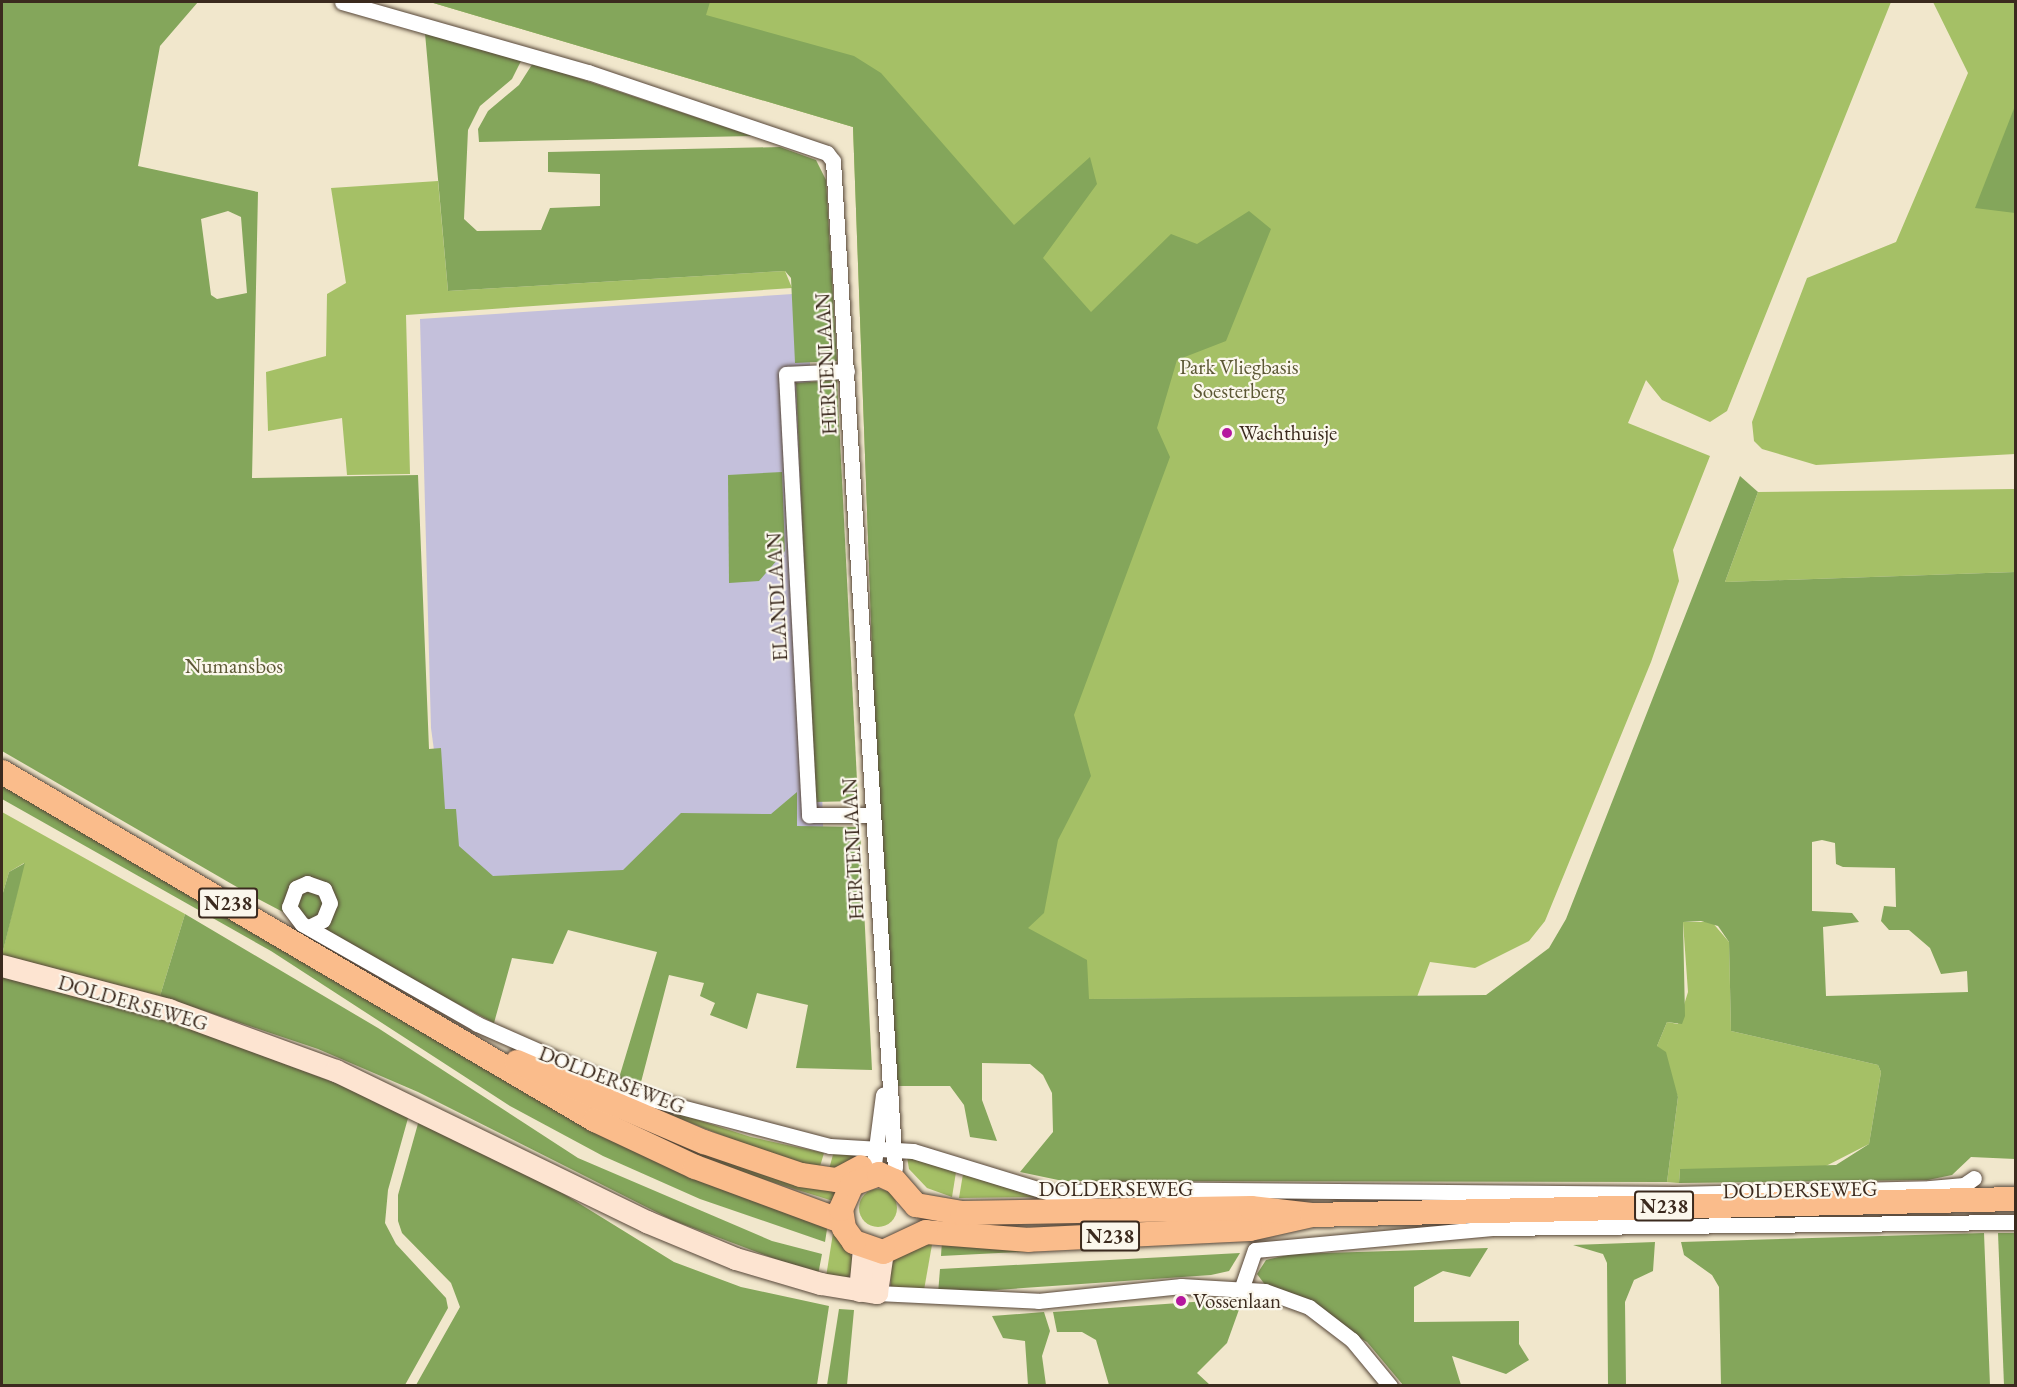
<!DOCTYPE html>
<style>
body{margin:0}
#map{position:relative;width:2017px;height:1387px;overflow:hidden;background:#f1e7cc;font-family:"EB Garamond",serif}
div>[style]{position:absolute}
.industrial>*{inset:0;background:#c4c0db}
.green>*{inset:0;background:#a5c066}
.round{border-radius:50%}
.forest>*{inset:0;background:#84a65b}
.roads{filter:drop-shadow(0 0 2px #564638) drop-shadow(0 0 2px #564638)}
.street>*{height:15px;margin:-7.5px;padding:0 7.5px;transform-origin:7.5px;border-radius:7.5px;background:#fff}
.secondary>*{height:22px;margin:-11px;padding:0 11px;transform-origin:11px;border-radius:11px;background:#fde4d1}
.primary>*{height:24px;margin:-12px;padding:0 12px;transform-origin:12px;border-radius:12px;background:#fabc8b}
.dots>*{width:16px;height:16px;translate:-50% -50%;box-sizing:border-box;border:3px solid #fbf7ec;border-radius:50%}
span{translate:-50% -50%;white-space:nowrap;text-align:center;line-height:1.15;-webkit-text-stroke:4.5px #fbf7ec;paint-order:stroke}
.shield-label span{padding:2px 4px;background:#fbf7ec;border:2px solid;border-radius:4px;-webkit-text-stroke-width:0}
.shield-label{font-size:20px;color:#3b2a1e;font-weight:700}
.street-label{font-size:21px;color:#3b2a1e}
.park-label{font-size:21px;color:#5b5734}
.poi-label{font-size:21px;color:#3b2a1e}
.left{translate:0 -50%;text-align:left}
.frame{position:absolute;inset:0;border:3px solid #3b2a1e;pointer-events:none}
</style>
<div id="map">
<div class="industrial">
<i style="clip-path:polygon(808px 293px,824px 860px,492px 879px,447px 846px,431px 728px,420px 319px)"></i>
</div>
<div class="green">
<i style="clip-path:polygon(430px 2px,1891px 2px,1727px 411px,1710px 422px,1662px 400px,1646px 380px,1628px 423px,1710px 456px,1673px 550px,1679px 581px,1651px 662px,1545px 921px,1529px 941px,1475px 968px,1430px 962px,1417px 997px,1088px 999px,1086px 960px,885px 1002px,853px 127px)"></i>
<i style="clip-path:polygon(1933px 2px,2015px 2px,2015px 454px,1816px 465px,1762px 449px,1754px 441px,1752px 422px,1807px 278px,1896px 242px,1968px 73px)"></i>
<i style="clip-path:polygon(438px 181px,448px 291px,785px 271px,792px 288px,406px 315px,410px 474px,347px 475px,342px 418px,268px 431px,266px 372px,326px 356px,327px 294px,346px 283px,331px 188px)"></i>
<i style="clip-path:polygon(2015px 489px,2015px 572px,1725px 582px,1758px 492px)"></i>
<i style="clip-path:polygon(2px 812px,185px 914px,160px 996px,2px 955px,24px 863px,9px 872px,2px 896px)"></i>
<i style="clip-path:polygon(1683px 922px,1712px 922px,1729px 942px,1731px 1031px,1878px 1065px,1881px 1072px,1869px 1144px,1820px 1169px,1680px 1169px,1679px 1183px,1667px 1182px,1678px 1097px,1657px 1046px,1667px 1022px,1678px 1024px,1688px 992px)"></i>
<i style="clip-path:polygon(617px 1094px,751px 1137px,824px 1153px,818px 1173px)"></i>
<i style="clip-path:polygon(594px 1112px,838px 1186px,833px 1201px,705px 1161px)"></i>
<i style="clip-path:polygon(834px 1151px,863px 1152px,864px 1156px,828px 1173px)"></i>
<i style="clip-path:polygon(907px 1157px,956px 1172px,952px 1197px,927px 1188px,909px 1169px)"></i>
<i style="clip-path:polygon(963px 1174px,1036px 1197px,959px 1198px)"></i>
<i class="round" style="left:859px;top:1189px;width:38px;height:38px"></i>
<i style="clip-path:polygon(834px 1227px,856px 1264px,848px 1278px,826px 1277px)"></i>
<i style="clip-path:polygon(933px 1239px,924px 1290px,891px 1288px,890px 1260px)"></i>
</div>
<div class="forest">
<i style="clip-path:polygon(evenodd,2px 2px,198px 2px,160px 46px,138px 166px,258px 192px,252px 478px,418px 475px,429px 749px,441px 748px,445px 809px,456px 809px,459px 846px,493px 876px,623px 870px,681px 813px,771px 814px,797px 792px,797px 826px,860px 827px,872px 1070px,796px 1068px,808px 1005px,757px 993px,747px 1029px,710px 1015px,715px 1003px,700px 996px,704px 983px,669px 975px,640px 1086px,619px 1078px,657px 952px,568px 930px,553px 964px,512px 958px,494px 1023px,249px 894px,2px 751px,2px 2px,228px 211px,241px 217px,247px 293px,217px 299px,211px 295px,201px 219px,228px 211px)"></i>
<i style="clip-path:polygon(evenodd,430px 2px,710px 2px,706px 15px,854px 56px,881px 73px,1014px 225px,1090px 157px,1097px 184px,1043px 258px,1091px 312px,1171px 234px,1197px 244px,1249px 211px,1271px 229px,1226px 341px,1177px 360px,1157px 428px,1170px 457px,1074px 715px,1091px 776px,1058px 840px,1044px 913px,1028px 928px,1087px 960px,1089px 999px,1486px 995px,1549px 948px,1566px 919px,1740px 476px,1758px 492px,1725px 582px,2015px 572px,2015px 1159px,1971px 1157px,1952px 1175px,1928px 1180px,1679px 1183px,1680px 1169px,1836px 1165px,1869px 1144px,1881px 1072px,1878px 1065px,1731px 1031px,1729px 942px,1718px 926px,1701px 921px,1683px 922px,1685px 1016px,1682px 1024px,1667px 1022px,1657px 1046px,1666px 1052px,1678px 1097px,1667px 1182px,1063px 1181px,1020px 1172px,1053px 1132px,1052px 1093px,1043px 1075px,1030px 1064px,982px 1063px,982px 1100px,997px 1141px,970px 1137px,964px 1105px,950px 1086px,896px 1086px,885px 1002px,853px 127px,430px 2px,1822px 840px,1835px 843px,1836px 864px,1843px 867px,1895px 868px,1896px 907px,1884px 906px,1881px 921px,1889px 930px,1909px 930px,1930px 948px,1941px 974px,1967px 971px,1968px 992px,1826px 996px,1823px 927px,1859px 922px,1852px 913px,1812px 911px,1812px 842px,1822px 840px)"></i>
<i style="clip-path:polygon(425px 33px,521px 61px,512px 79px,480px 106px,468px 130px,464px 219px,477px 231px,541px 230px,550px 208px,600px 206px,600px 174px,548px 172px,548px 152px,780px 147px,816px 160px,826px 180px,837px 361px,795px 363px,791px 278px,785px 271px,448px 291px)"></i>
<i style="clip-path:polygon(533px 63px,752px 136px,479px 142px,478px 129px,488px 111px,519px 85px)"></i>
<i style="clip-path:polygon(2015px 106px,2015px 213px,1975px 208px)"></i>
<i style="clip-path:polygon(837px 380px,858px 801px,815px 802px,796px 383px)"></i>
<i style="clip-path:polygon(782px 472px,785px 551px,759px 581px,729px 583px,728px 475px)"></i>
<i style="clip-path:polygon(2px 779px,392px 1005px,828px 1223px,825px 1242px,700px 1199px,603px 1156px,510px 1106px,271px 951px,2px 799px)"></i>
<i style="clip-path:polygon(25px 863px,2px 955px,2px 896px,9px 872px)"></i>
<i style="clip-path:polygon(185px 914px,378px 1028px,578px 1158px,772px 1241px,822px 1254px,818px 1275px,672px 1220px,418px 1092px,318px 1049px,160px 996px)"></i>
<i style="clip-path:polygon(2px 973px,141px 1010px,410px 1111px,388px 1190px,385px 1223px,396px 1244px,446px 1298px,448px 1308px,405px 1385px,2px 1386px)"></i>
<i style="clip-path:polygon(419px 1120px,559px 1191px,674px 1262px,741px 1287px,829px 1306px,817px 1385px,416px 1385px,460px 1307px,451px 1283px,402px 1233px,398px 1221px,398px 1195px)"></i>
<i style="clip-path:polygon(1984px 1233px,1990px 1385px,1721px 1385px,1719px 1287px,1712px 1275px,1684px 1255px,1681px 1242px)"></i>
<i style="clip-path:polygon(1998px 1233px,2015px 1233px,2015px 1385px,2004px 1385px)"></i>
<i style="clip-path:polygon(942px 1241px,1136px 1246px,941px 1256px)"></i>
<i style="clip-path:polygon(1655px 1242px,1653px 1271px,1634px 1280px,1625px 1302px,1626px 1385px,1608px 1385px,1607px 1263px,1603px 1254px,1573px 1245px)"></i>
<i style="clip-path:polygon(1488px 1248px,1470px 1277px,1443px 1271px,1414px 1287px,1414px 1322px,1519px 1321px,1519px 1344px,1529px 1360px,1506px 1374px,1452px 1356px,1461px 1385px,1403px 1385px,1367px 1342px,1266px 1286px,1257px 1274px,1266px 1260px,1292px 1254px)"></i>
<i style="clip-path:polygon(1240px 1253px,1229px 1271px,1211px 1275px,938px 1294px,940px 1269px)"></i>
<i style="clip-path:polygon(1221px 1300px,1241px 1304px,1227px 1343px,1197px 1373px,1210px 1385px,1109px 1385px,1096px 1340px,1082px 1332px,1057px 1332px,1053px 1312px)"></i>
<i style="clip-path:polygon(839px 1309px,854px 1310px,847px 1385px,827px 1385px)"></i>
<i style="clip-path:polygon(1044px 1312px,1050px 1331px,1042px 1356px,1046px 1385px,1028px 1385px,1025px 1341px,1003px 1338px,992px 1316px)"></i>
</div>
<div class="roads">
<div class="street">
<i style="left:342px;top:2px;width:256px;rotate:15.9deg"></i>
<i style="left:588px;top:72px;width:252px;rotate:18.7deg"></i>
<i style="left:827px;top:153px;width:10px;rotate:53deg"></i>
<i style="left:833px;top:161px;width:1009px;rotate:86.48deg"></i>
<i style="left:847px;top:371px;width:61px;rotate:177.2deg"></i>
<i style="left:786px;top:374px;width:442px;rotate:87deg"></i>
<i style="left:809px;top:815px;width:63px"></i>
<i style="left:311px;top:926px;width:13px;rotate:-27deg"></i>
<i style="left:323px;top:920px;width:18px;rotate:-68deg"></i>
<i style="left:330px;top:903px;width:15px;rotate:-113deg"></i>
<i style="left:324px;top:889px;width:18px;rotate:-161deg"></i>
<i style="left:307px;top:883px;width:12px;rotate:156deg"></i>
<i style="left:296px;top:888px;width:20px;rotate:110deg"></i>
<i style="left:289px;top:907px;width:21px;rotate:53deg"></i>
<i style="left:302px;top:924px;width:202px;rotate:29.7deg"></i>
<i style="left:477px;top:1024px;width:181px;rotate:23.7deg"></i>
<i style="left:643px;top:1097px;width:193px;rotate:14.7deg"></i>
<i style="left:830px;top:1146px;width:83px;rotate:3.4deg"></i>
<i style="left:913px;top:1151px;width:147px;rotate:17deg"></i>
<i style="left:1054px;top:1194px;width:59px;rotate:-4.8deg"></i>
<i style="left:1113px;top:1189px;width:561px;rotate:0.51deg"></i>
<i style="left:1674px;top:1194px;width:256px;rotate:-1.3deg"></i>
<i style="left:1930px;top:1188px;width:34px;rotate:-5deg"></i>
<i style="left:1964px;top:1185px;width:12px;rotate:-35deg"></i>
<i style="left:874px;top:1164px;width:70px;rotate:-82.6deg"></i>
<i style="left:1242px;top:1287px;width:39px;rotate:-71deg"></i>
<i style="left:1255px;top:1250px;width:238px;rotate:-5.3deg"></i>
<i style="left:1492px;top:1228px;width:524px;rotate:-0.66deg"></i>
<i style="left:877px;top:1293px;width:161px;rotate:2.8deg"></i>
<i style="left:1038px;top:1301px;width:144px;rotate:-6deg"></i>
<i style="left:1181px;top:1286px;width:84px;rotate:3.4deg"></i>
<i style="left:1265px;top:1291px;width:47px;rotate:20deg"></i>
<i style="left:1309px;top:1307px;width:54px;rotate:37.5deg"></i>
<i style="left:1352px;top:1340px;width:60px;rotate:50.4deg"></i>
</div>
<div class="secondary">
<i style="left:2px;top:966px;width:173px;rotate:14.8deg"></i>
<i style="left:169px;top:1010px;width:178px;rotate:20.1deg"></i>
<i style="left:336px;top:1071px;width:346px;rotate:25.9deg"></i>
<i style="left:647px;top:1222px;width:96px;rotate:22.6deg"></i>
<i style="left:736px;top:1259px;width:89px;rotate:16.4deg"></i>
<i style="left:821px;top:1284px;width:57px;rotate:9.1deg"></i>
<i style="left:877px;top:1293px;width:41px;rotate:-81.7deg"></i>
<i style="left:860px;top:1291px;width:42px;rotate:-84.6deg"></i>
</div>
<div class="primary">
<i style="left:2px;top:772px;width:688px;rotate:30.41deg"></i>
<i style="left:595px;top:1120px;width:110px;rotate:25.2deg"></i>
<i style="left:695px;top:1167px;width:156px;rotate:20.3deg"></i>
<i style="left:517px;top:1062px;width:203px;rotate:23.2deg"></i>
<i style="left:704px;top:1142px;width:102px;rotate:18.8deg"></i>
<i style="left:801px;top:1175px;width:36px;rotate:8deg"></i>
<i style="left:837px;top:1180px;width:27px;rotate:-28deg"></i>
<i style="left:1312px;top:1215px;width:64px;rotate:167.3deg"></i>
<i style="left:1250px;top:1229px;width:221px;rotate:177.2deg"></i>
<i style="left:1029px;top:1240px;width:103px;rotate:-175.6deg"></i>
<i style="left:926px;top:1232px;width:47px;rotate:155.1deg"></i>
<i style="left:883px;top:1252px;width:31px;rotate:-161deg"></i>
<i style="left:854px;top:1242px;width:17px;rotate:-126deg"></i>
<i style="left:844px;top:1228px;width:19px;rotate:-99deg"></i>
<i style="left:841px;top:1209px;width:27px;rotate:-66deg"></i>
<i style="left:852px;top:1184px;width:29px;rotate:-20deg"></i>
<i style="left:879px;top:1174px;width:17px;rotate:24deg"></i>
<i style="left:895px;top:1181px;width:32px;rotate:49deg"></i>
<i style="left:916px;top:1205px;width:47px;rotate:9.9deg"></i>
<i style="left:962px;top:1213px;width:289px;rotate:-1deg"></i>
<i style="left:1251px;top:1208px;width:61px;rotate:6.5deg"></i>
<i style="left:1312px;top:1215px;width:704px;rotate:-1.3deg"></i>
</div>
</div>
<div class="dots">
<i style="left:1227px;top:433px;background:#b5179e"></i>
<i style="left:1181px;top:1301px;background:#b5179e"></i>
</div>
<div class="shield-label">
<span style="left:228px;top:903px">N238</span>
<span style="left:1664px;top:1206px">N238</span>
<span style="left:1110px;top:1236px">N238</span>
</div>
<div class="street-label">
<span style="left:826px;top:364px;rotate:-93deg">HERTENLAAN</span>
<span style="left:777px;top:597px;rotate:-93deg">ELANDLAAN</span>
<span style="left:853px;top:849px;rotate:-93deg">HERTENLAAN</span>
<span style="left:133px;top:1003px;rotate:16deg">DOLDERSEWEG</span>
<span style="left:612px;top:1080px;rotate:21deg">DOLDERSEWEG</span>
<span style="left:1116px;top:1189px">DOLDERSEWEG</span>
<span style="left:1800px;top:1190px;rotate:-1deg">DOLDERSEWEG</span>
</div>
<div class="park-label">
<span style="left:1239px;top:379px">Park Vliegbasis<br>Soesterberg</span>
<span style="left:234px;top:666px">Numansbos</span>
</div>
<div class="poi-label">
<span class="left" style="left:1239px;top:433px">Wachthuisje</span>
<span class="left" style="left:1193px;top:1301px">Vossenlaan</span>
</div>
<div class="frame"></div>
</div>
